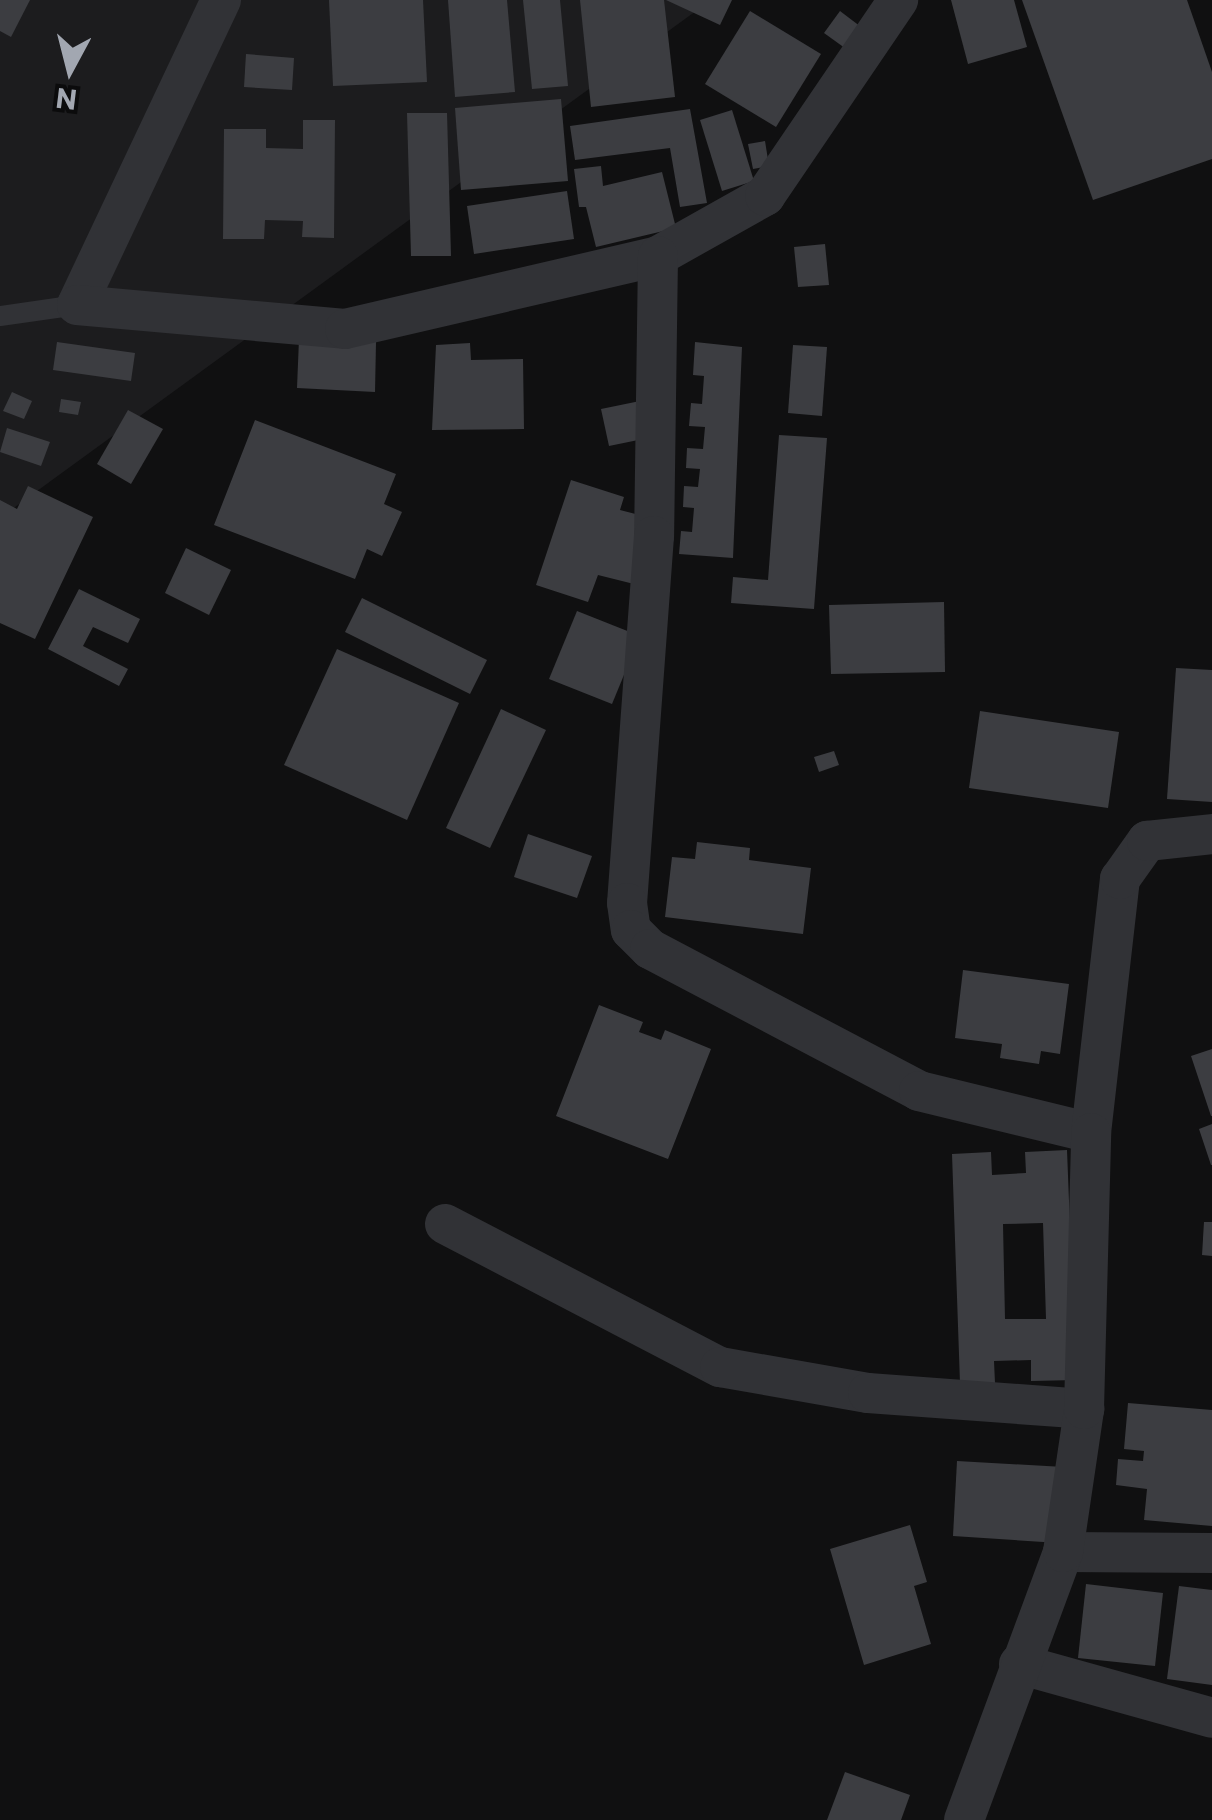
<!DOCTYPE html>
<style>
body{margin:0}
#map{position:relative;width:1212px;height:1820px;overflow:hidden;background:#101011;font-family:Commissioner,sans-serif}
div>[style]{position:absolute}
.built>*{inset:0;background:#1c1c1e}
.building>*{inset:0;background:#3c3d41}
.lane>*{height:20px;margin:-10px;padding:0 10px;transform-origin:10px;border-radius:10px;background:#313236}
.street>*{height:40px;margin:-20px;padding:0 20px;transform-origin:20px;border-radius:20px;background:#313236}
span{translate:-50% -50%;white-space:nowrap;text-align:center;line-height:1.15;-webkit-text-stroke:10px #0b0b0c;paint-order:stroke}
.north{position:absolute;left:20px;top:20px;width:100px;height:100px;-webkit-text-stroke:8px #0b0b0c;paint-order:stroke;rotate:187deg;font-size:28px;font-weight:700;line-height:40px;text-align:center;color:#a2a7b1}
.north::after{content:'';display:block;margin:auto;width:35px;height:45px;background:#a2a7b1;clip-path:polygon(50% 0,100% 100%,50% 72%,0 100%)}
</style>
<div id="map">
<div class="built">
<i style="clip-path:polygon(0 0,711px 0,0 518px)"></i>
</div>
<div class="building">
<i style="clip-path:polygon(0 0,30px 0,11px 37px,0 31px)"></i>
<i style="clip-path:polygon(329px 0,423px 0,427px 82px,333px 86px)"></i>
<i style="clip-path:polygon(448px 0,507px 0,515px 92px,455px 97px)"></i>
<i style="clip-path:polygon(523px 0,560px 0,568px 86px,532px 89px)"></i>
<i style="clip-path:polygon(580px 0,664px 0,675px 97px,591px 107px)"></i>
<i style="clip-path:polygon(666px 0,732px 0,720px 25px)"></i>
<i style="clip-path:polygon(951px 0,1014px 0,1027px 47px,968px 64px)"></i>
<i style="clip-path:polygon(1022px 0,1187px 0,1212px 72px,1212px 159px,1093px 200px)"></i>
<i style="clip-path:polygon(750px 11px,821px 54px,776px 127px,705px 84px)"></i>
<i style="clip-path:polygon(840px 11px,865px 30px,849px 51px,824px 33px)"></i>
<i style="clip-path:polygon(246px 54px,294px 58px,292px 90px,244px 87px)"></i>
<i style="clip-path:polygon(561px 99px,568px 181px,461px 190px,455px 108px)"></i>
<i style="clip-path:polygon(690px 109px,707px 203px,680px 207px,670px 148px,575px 160px,570px 126px)"></i>
<i style="clip-path:polygon(732px 110px,754px 181px,722px 191px,700px 120px)"></i>
<i style="clip-path:polygon(407px 113px,447px 113px,451px 256px,411px 256px)"></i>
<i style="clip-path:polygon(303px 120px,335px 120px,334px 238px,302px 237px,303px 221px,265px 220px,264px 239px,223px 239px,224px 129px,266px 129px,266px 148px,303px 149px)"></i>
<i style="clip-path:polygon(765px 141px,769px 166px,753px 169px,748px 144px)"></i>
<i style="clip-path:polygon(601px 166px,603px 186px,662px 172px,676px 228px,596px 247px,586px 207px,579px 207px,574px 169px)"></i>
<i style="clip-path:polygon(567px 191px,574px 239px,474px 254px,467px 206px)"></i>
<i style="clip-path:polygon(825px 244px,829px 285px,798px 287px,794px 247px)"></i>
<i style="clip-path:polygon(299px 339px,376px 342px,375px 392px,297px 388px)"></i>
<i style="clip-path:polygon(57px 342px,135px 353px,131px 381px,53px 370px)"></i>
<i style="clip-path:polygon(695px 342px,742px 347px,733px 558px,679px 554px,681px 531px,692px 532px,694px 508px,683px 507px,684px 486px,698px 487px,700px 469px,686px 468px,687px 448px,703px 449px,705px 427px,689px 426px,691px 403px,702px 404px,704px 376px,693px 375px)"></i>
<i style="clip-path:polygon(470px 343px,471px 360px,523px 359px,524px 429px,432px 430px,436px 345px)"></i>
<i style="clip-path:polygon(793px 345px,827px 347px,822px 416px,788px 413px)"></i>
<i style="clip-path:polygon(12px 392px,32px 401px,24px 419px,3px 411px)"></i>
<i style="clip-path:polygon(61px 399px,81px 402px,78px 415px,59px 412px)"></i>
<i style="clip-path:polygon(640px 401px,648px 438px,609px 446px,601px 409px)"></i>
<i style="clip-path:polygon(128px 410px,163px 429px,131px 484px,97px 464px)"></i>
<i style="clip-path:polygon(255px 420px,396px 474px,384px 504px,402px 512px,382px 556px,367px 549px,355px 579px,214px 525px)"></i>
<i style="clip-path:polygon(7px 428px,50px 442px,41px 466px,0 452px)"></i>
<i style="clip-path:polygon(779px 435px,827px 438px,814px 609px,731px 603px,733px 577px,768px 580px)"></i>
<i style="clip-path:polygon(571px 480px,624px 497px,620px 510px,651px 518px,634px 584px,598px 575px,588px 602px,536px 585px)"></i>
<i style="clip-path:polygon(28px 486px,93px 517px,35px 639px,0 623px,0 500px,17px 509px)"></i>
<i style="clip-path:polygon(186px 548px,231px 570px,209px 615px,165px 593px)"></i>
<i style="clip-path:polygon(79px 589px,140px 619px,128px 643px,93px 627px,83px 646px,128px 669px,119px 686px,48px 649px)"></i>
<i style="clip-path:polygon(362px 598px,487px 660px,470px 694px,345px 632px)"></i>
<i style="clip-path:polygon(944px 602px,945px 672px,831px 674px,829px 605px)"></i>
<i style="clip-path:polygon(577px 611px,640px 636px,612px 704px,549px 679px)"></i>
<i style="clip-path:polygon(337px 649px,459px 703px,407px 820px,284px 765px)"></i>
<i style="clip-path:polygon(1176px 668px,1212px 670px,1212px 802px,1167px 799px)"></i>
<i style="clip-path:polygon(501px 709px,546px 730px,490px 848px,446px 828px)"></i>
<i style="clip-path:polygon(980px 711px,1119px 732px,1108px 808px,969px 788px)"></i>
<i style="clip-path:polygon(834px 751px,839px 765px,819px 772px,814px 757px)"></i>
<i style="clip-path:polygon(528px 834px,592px 856px,577px 898px,514px 877px)"></i>
<i style="clip-path:polygon(697px 842px,750px 848px,749px 860px,811px 868px,803px 934px,665px 917px,672px 857px,695px 859px)"></i>
<i style="clip-path:polygon(963px 970px,1069px 984px,1060px 1054px,1041px 1051px,1039px 1064px,1000px 1058px,1002px 1044px,955px 1038px)"></i>
<i style="clip-path:polygon(599px 1005px,643px 1022px,639px 1032px,661px 1040px,665px 1030px,711px 1049px,668px 1159px,556px 1116px)"></i>
<i style="clip-path:polygon(1212px 1049px,1212px 1116px,1211px 1116px,1191px 1056px)"></i>
<i style="clip-path:polygon(1212px 1124px,1212px 1165px,1211px 1165px,1199px 1129px)"></i>
<i style="clip-path:polygon(evenodd,1067px 1150px,1076px 1380px,1031px 1381px,1031px 1360px,994px 1361px,995px 1383px,960px 1383px,952px 1154px,991px 1152px,992px 1175px,1026px 1173px,1025px 1152px,1067px 1150px,1043px 1223px,1046px 1319px,1005px 1319px,1003px 1224px,1043px 1223px)"></i>
<i style="clip-path:polygon(1204px 1222px,1212px 1222px,1212px 1256px,1202px 1255px)"></i>
<i style="clip-path:polygon(1128px 1403px,1212px 1410px,1212px 1526px,1144px 1520px,1147px 1489px,1116px 1485px,1118px 1459px,1143px 1461px,1144px 1451px,1124px 1449px)"></i>
<i style="clip-path:polygon(957px 1461px,1064px 1467px,1059px 1543px,953px 1536px)"></i>
<i style="clip-path:polygon(910px 1525px,927px 1582px,914px 1586px,931px 1644px,864px 1665px,830px 1549px)"></i>
<i style="clip-path:polygon(1086px 1584px,1163px 1593px,1155px 1666px,1078px 1658px)"></i>
<i style="clip-path:polygon(1179px 1586px,1212px 1590px,1212px 1685px,1167px 1679px)"></i>
<i style="clip-path:polygon(845px 1772px,910px 1795px,901px 1820px,827px 1820px)"></i>
</div>
<div class="lane">
<i style="left:0;top:316px;width:78px;rotate:-8.1deg"></i>
</div>
<div class="street">
<i style="left:221px;top:0;width:337px;rotate:115.3deg"></i>
<i style="left:77px;top:305px;width:269px;rotate:5.1deg"></i>
<i style="left:345px;top:329px;width:321px;rotate:-13.1deg"></i>
<i style="left:658px;top:256px;width:123px;rotate:-29.3deg"></i>
<i style="left:765px;top:196px;width:237px;rotate:-55.8deg"></i>
<i style="left:658px;top:256px;width:280px;rotate:90.8deg"></i>
<i style="left:654px;top:536px;width:368px;rotate:94.2deg"></i>
<i style="left:627px;top:903px;width:27px;rotate:82deg"></i>
<i style="left:631px;top:930px;width:27px;rotate:45deg"></i>
<i style="left:650px;top:949px;width:304px;rotate:27.8deg"></i>
<i style="left:919px;top:1091px;width:177px;rotate:13.7deg"></i>
<i style="left:1091px;top:1133px;width:256px;rotate:-83.5deg"></i>
<i style="left:1120px;top:879px;width:47px;rotate:-54.6deg"></i>
<i style="left:1147px;top:841px;width:65px;rotate:-6.1deg"></i>
<i style="left:445px;top:1224px;width:310px;rotate:27.5deg"></i>
<i style="left:720px;top:1367px;width:150px;rotate:10deg"></i>
<i style="left:868px;top:1393px;width:217px;rotate:4.2deg"></i>
<i style="left:1063px;top:1552px;width:149px;rotate:0.4deg"></i>
<i style="left:1019px;top:1664px;width:200px;rotate:15.6deg"></i>
<i style="left:964px;top:1820px;width:286px;rotate:-69.7deg"></i>
<i style="left:1063px;top:1552px;width:145px;rotate:-81.6deg"></i>
<i style="left:1084px;top:1409px;width:276px;rotate:-88.5deg"></i>
</div>
<div class="north">N</div>
</div>
